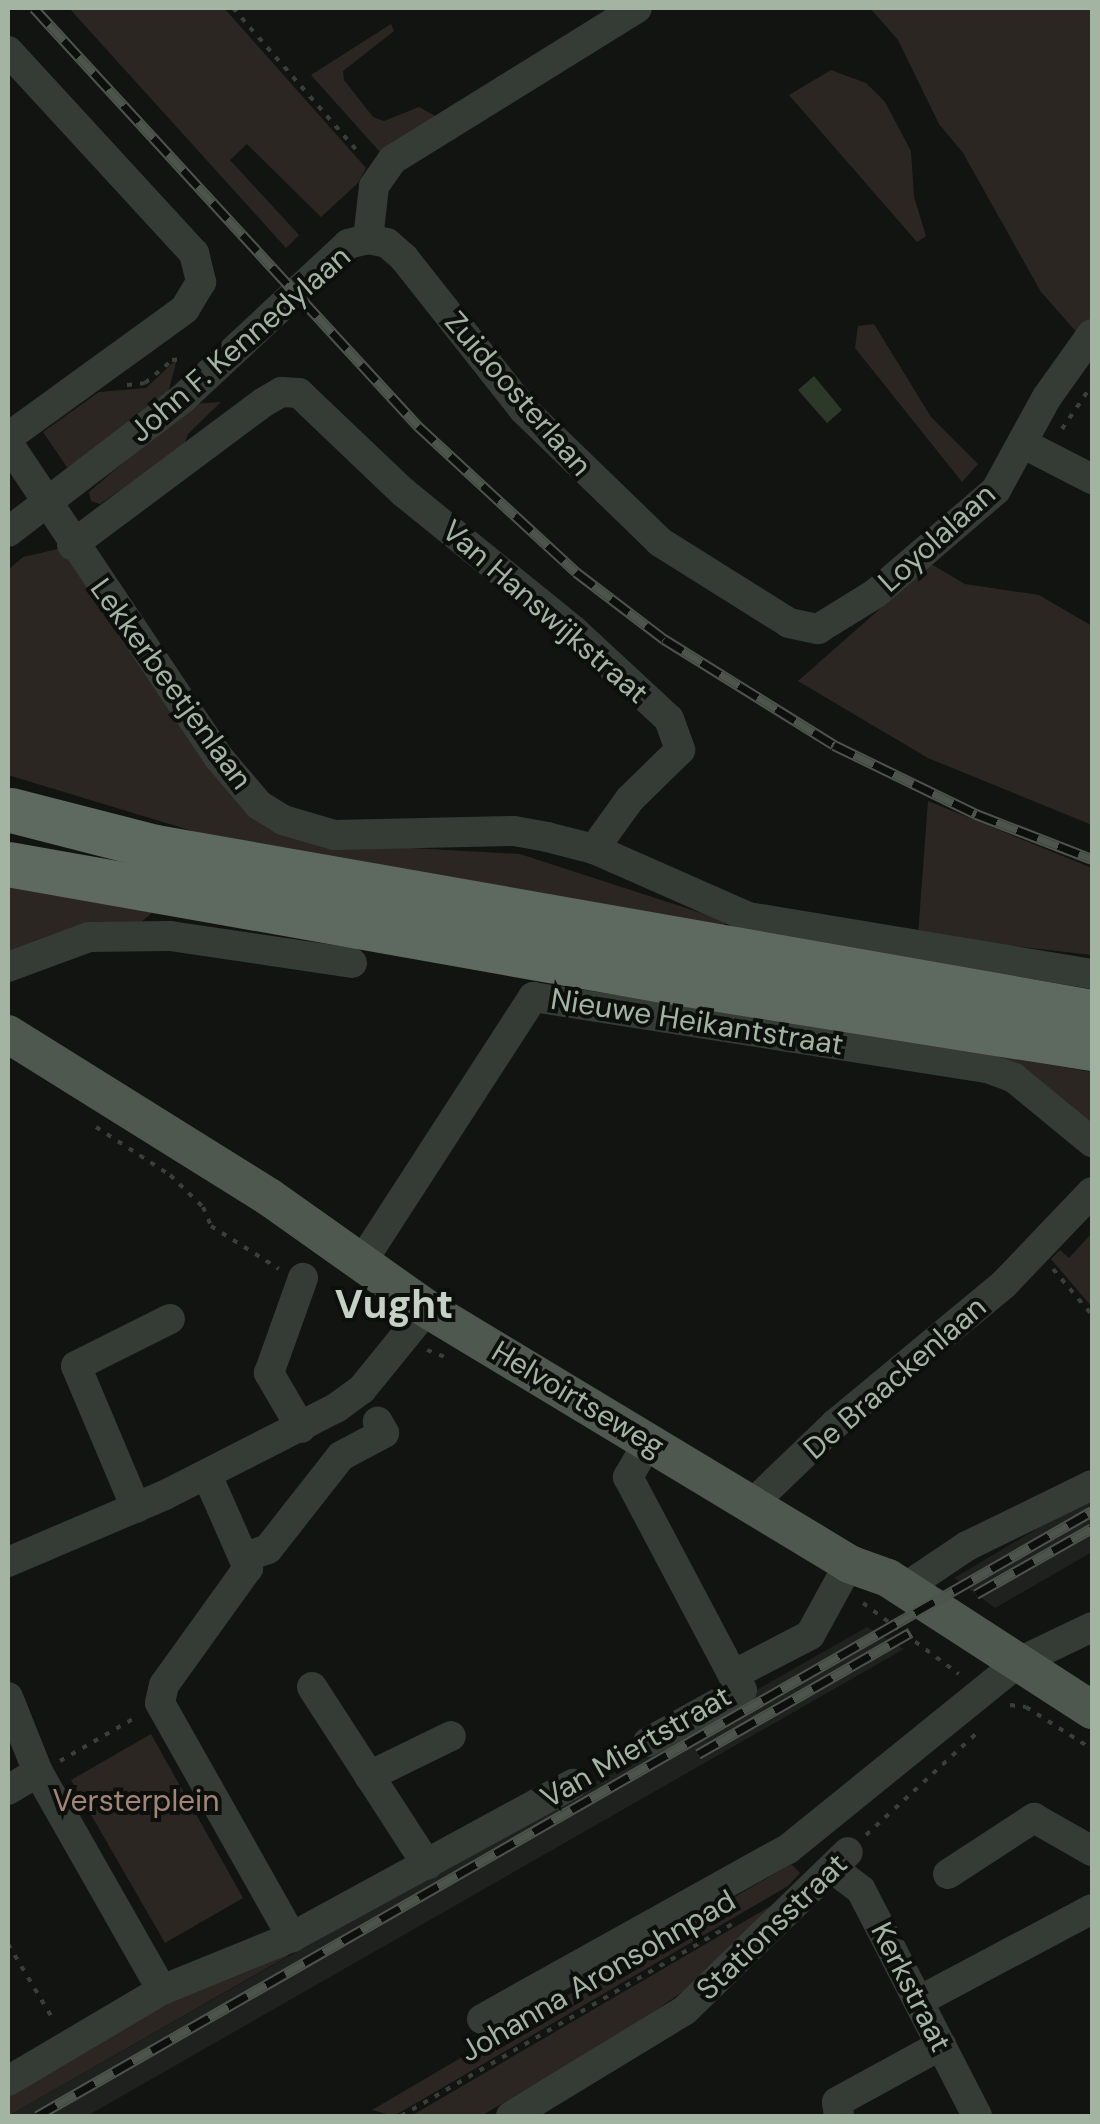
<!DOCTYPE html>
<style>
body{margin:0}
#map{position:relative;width:1100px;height:2124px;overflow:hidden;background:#121412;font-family:"DM Sans",sans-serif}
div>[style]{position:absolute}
.built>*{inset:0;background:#1e211e}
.green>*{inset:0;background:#2c2622}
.water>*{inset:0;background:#2c3828}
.path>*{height:4px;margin-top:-2px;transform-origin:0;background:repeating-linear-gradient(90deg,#394039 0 5px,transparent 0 13px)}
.minor>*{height:30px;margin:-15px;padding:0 15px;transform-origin:15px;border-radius:15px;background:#353b35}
.major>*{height:38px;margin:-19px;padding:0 19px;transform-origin:19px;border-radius:19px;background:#4f584f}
.highway>*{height:45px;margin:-22.5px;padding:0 22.5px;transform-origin:22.5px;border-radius:22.5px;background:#5e6a5f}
.rail>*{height:11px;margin-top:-5.5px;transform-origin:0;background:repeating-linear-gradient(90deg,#0d0f0d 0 22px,#4c544c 0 44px);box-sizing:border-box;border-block:2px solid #4c544c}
span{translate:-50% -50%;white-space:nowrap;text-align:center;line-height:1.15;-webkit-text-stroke:8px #0d0f0d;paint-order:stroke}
.street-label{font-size:30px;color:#a3b5a2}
.park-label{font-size:30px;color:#a18678}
.district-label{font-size:40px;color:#c4d1c4;font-weight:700}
.frame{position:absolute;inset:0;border:10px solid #a3b5a2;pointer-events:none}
</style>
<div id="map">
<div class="built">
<i style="clip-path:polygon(1092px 1496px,1092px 1552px,995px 1608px,954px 1578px)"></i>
<i style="clip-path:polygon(867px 1627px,904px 1649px,87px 2116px,8px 2116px)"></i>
</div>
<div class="green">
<i style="clip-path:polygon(69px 8px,224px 8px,366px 168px,358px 183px,321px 217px,247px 144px,230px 160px,299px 235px,286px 248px)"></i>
<i style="clip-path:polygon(870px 8px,1092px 8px,1092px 324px,1080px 336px,1041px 292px,963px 153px,939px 124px,898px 40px)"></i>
<i style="clip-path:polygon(391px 24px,394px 31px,343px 71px,344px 80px,373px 117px,384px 121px,419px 107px,437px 117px,379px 151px,311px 75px)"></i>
<i style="clip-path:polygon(831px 70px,866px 83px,885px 102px,911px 151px,914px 197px,926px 236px,917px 242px,789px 95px)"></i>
<i style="clip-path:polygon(874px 324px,931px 417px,978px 464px,962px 482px,855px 348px,858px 326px)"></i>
<i style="clip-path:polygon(177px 359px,168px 393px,71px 473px,43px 432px,99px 392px,146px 388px)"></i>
<i style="clip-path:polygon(221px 402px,188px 434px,183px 448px,100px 504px,91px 501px,89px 492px,192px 404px)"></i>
<i style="clip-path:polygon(62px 548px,236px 788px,340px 844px,520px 854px,726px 921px,724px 926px,278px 857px,8px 775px,8px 570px,23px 557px)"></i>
<i style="clip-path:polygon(931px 564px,965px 584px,1039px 595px,1092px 626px,1092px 825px,928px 758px,798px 681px)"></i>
<i style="clip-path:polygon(928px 801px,1092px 868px,1092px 955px,918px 935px)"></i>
<i style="clip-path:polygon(8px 885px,36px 892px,154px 911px,133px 929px,8px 958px)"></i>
<i style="clip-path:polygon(1003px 1057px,1092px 1072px,1092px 1127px,1005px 1066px)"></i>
<i style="clip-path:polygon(1092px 1233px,1092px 1307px,1051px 1259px,1060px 1250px,1069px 1258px)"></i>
<i style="clip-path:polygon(151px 1734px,243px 1898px,165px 1943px,71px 1780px)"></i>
<i style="clip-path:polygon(791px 1864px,800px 1873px,788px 1886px,394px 2116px,372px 2110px)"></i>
<i style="clip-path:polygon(793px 1893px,692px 1985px,552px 2084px,540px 2081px,481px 2116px,411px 2116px)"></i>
<i style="clip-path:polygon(285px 1949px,288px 1956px,8px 2116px,8px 2092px,190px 1988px)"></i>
</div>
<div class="water">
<i style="clip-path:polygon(814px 376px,842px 410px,827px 423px,798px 390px)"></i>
</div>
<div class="path">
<i style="left:233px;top:8px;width:195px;rotate:49deg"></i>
<i style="left:127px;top:385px;width:18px;rotate:-6deg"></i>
<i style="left:145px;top:383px;width:35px;rotate:-40deg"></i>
<i style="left:172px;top:360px;width:11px;rotate:-5deg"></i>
<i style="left:1062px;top:429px;width:53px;rotate:-55.7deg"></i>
<i style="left:96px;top:1127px;width:88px;rotate:33deg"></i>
<i style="left:170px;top:1175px;width:46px;rotate:44.1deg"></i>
<i style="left:203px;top:1207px;width:21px;rotate:67deg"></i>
<i style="left:211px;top:1226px;width:80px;rotate:32.3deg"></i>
<i style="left:1053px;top:1269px;width:60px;rotate:49.7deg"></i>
<i style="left:363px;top:1303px;width:25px;rotate:43deg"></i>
<i style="left:427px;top:1350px;width:19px;rotate:21deg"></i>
<i style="left:863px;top:1603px;width:119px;rotate:36.5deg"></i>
<i style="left:1010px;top:1705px;width:16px;rotate:7deg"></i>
<i style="left:1026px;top:1707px;width:78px;rotate:32.5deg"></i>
<i style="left:60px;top:1761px;width:90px;rotate:-30deg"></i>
<i style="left:595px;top:1772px;width:35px;rotate:-29deg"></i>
<i style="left:866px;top:1835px;width:151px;rotate:-42.6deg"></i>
<i style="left:8px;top:1944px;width:90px;rotate:59.1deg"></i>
<i style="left:401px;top:2116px;width:385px;rotate:-30.1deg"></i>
</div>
<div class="minor">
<i style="left:8px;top:51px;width:275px;rotate:47.4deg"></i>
<i style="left:194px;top:253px;width:30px;rotate:76deg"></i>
<i style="left:201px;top:282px;width:31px;rotate:121deg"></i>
<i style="left:185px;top:309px;width:218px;rotate:144.1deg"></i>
<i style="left:368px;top:239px;width:53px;rotate:-83.5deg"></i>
<i style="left:374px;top:186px;width:32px;rotate:-55deg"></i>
<i style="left:392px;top:160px;width:288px;rotate:-31.8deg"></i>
<i style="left:8px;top:443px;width:379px;rotate:56.2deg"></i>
<i style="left:219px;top:758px;width:62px;rotate:49.6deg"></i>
<i style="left:259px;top:805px;width:28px;rotate:32deg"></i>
<i style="left:283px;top:820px;width:53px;rotate:16.4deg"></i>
<i style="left:334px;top:835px;width:180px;rotate:-1.3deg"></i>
<i style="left:514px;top:831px;width:34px;rotate:10deg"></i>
<i style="left:547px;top:837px;width:49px;rotate:14.3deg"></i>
<i style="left:594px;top:849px;width:168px;rotate:23.8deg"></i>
<i style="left:748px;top:917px;width:349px;rotate:9.4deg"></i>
<i style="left:1022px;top:443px;width:79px;rotate:27.2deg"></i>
<i style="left:8px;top:532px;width:219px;rotate:-37.4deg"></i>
<i style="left:182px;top:399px;width:227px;rotate:-43deg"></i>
<i style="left:348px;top:244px;width:21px;rotate:-14deg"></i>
<i style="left:368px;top:239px;width:19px;rotate:12deg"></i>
<i style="left:387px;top:243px;width:23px;rotate:41deg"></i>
<i style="left:404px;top:258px;width:194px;rotate:51.7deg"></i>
<i style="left:524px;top:410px;width:190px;rotate:44.1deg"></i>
<i style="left:660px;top:542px;width:152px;rotate:32.1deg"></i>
<i style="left:789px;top:623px;width:30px;rotate:12deg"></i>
<i style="left:818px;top:629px;width:68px;rotate:-31.8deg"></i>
<i style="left:876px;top:593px;width:158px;rotate:-40.6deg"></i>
<i style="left:996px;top:490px;width:106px;rotate:-61.3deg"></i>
<i style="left:1047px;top:397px;width:77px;rotate:-54.5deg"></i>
<i style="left:72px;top:545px;width:239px;rotate:-36.7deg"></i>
<i style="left:264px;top:402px;width:20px;rotate:-30deg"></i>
<i style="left:281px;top:392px;width:18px;rotate:3deg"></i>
<i style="left:299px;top:393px;width:144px;rotate:43.6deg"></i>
<i style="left:403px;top:492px;width:220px;rotate:39.1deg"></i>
<i style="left:574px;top:631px;width:129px;rotate:42.8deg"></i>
<i style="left:669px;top:719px;width:33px;rotate:70deg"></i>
<i style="left:680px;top:750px;width:70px;rotate:135.6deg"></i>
<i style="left:630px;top:799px;width:62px;rotate:125.8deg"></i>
<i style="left:8px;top:967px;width:86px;rotate:-20.3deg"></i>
<i style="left:89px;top:937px;width:81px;rotate:-0.7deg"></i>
<i style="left:170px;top:936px;width:184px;rotate:8.4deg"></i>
<i style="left:361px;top:1263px;width:317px;rotate:-57.1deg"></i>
<i style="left:533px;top:997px;width:460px;rotate:8.9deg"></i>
<i style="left:987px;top:1068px;width:29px;rotate:20deg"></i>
<i style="left:1014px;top:1078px;width:101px;rotate:39.4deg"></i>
<i style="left:301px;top:1428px;width:64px;rotate:-120.2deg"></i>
<i style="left:269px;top:1373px;width:101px;rotate:-70.3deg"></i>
<i style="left:649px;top:1441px;width:42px;rotate:120.3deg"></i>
<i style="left:628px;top:1477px;width:224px;rotate:62.1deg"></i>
<i style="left:207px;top:1475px;width:102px;rotate:66.2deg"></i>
<i style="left:248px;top:1568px;width:144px;rotate:125.7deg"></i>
<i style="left:164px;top:1685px;width:18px;rotate:103deg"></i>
<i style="left:160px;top:1703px;width:269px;rotate:60.6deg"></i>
<i style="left:752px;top:1504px;width:115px;rotate:-43.9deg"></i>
<i style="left:835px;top:1424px;width:219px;rotate:-39.6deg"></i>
<i style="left:1004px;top:1284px;width:127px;rotate:-46.3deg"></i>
<i style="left:136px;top:1508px;width:154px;rotate:-112.9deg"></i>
<i style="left:76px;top:1366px;width:105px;rotate:-26.6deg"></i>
<i style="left:248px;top:1556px;width:21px;rotate:-19deg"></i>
<i style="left:268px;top:1549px;width:118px;rotate:-51.9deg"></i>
<i style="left:341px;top:1456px;width:49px;rotate:-28.1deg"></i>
<i style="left:384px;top:1433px;width:13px;rotate:-119deg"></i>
<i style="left:8px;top:1562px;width:171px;rotate:-23.1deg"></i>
<i style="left:165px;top:1495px;width:192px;rotate:-27deg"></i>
<i style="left:336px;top:1408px;width:32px;rotate:-36deg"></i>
<i style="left:362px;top:1389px;width:103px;rotate:-50.9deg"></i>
<i style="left:903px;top:1589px;width:77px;rotate:-33.9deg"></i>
<i style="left:967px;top:1546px;width:139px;rotate:-26deg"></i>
<i style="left:312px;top:1687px;width:212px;rotate:57.1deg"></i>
<i style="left:8px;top:1697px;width:81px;rotate:68.2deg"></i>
<i style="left:38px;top:1772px;width:251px;rotate:60.4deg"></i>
<i style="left:648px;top:1742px;width:107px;rotate:-29deg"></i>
<i style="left:742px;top:1690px;width:17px;rotate:-121deg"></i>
<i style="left:733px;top:1675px;width:87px;rotate:-27.5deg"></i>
<i style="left:810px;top:1635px;width:81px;rotate:-61.2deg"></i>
<i style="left:369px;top:1776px;width:91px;rotate:-26deg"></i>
<i style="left:8px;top:1790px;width:35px;rotate:-31deg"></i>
<i style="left:832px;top:1868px;width:36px;rotate:37deg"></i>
<i style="left:861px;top:1890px;width:254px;rotate:62.8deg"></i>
<i style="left:948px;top:1874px;width:103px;rotate:-33.1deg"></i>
<i style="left:1034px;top:1818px;width:67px;rotate:29.6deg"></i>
<i style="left:919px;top:2001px;width:196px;rotate:-28deg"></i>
<i style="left:482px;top:2019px;width:350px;rotate:-29.1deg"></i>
<i style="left:788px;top:1849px;width:297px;rotate:-39deg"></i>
<i style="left:1019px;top:1662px;width:81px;rotate:-25.6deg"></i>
<i style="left:8px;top:2081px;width:179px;rotate:-30.6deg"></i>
<i style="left:162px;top:1990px;width:140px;rotate:-22.2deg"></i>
<i style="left:292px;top:1937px;width:320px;rotate:-28.6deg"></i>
<i style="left:511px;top:2116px;width:202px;rotate:-31.3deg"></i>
<i style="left:684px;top:2011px;width:228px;rotate:-44.1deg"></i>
<i style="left:839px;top:2116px;width:14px;rotate:-98deg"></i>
<i style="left:837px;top:2102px;width:119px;rotate:-28.7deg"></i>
</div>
<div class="major">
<i style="left:8px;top:1034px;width:308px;rotate:32deg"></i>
<i style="left:269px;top:1197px;width:194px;rotate:35.3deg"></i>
<i style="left:427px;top:1309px;width:493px;rotate:31.1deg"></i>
<i style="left:849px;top:1564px;width:41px;rotate:19.7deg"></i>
<i style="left:888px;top:1578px;width:243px;rotate:32.9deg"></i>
</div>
<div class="highway">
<i style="left:11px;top:810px;width:149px;rotate:14.4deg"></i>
<i style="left:155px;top:847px;width:951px;rotate:9.99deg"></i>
<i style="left:8px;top:864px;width:670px;rotate:10.05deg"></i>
<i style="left:668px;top:981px;width:429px;rotate:9deg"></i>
</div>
<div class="rail">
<i style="left:34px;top:8px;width:568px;rotate:47.43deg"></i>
<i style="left:418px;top:426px;width:215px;rotate:42.7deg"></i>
<i style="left:576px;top:572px;width:111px;rotate:37.3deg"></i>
<i style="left:664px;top:639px;width:200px;rotate:31.9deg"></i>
<i style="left:834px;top:745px;width:158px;rotate:25.9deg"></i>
<i style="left:976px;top:814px;width:124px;rotate:21.2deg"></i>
<i style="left:976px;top:1594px;width:133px;rotate:-29.6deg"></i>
<i style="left:698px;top:1754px;width:245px;rotate:-29.8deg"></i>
<i style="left:37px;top:2116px;width:1216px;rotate:-29.83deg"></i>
</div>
<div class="street-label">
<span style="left:240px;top:344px;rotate:-41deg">John F. Kennedylaan</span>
<span style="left:518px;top:394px;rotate:49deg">Zuidoosterlaan</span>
<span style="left:937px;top:538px;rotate:-42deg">Loyolalaan</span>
<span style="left:545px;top:612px;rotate:41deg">Van Hanswijkstraat</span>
<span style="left:171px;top:684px;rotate:54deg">Lekkerbeetjenlaan</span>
<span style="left:697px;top:1022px;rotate:9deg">Nieuwe Heikantstraat</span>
<span style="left:895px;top:1378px;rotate:-41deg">De Braackenlaan</span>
<span style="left:578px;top:1399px;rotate:31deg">Helvoirtseweg</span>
<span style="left:636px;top:1747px;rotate:-30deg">Van Miertstraat</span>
<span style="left:772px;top:1927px;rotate:-44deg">Stationsstraat</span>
<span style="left:598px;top:1976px;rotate:-30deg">Johanna Aronsohnpad</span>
<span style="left:911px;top:1987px;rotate:63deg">Kerkstraat</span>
</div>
<div class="park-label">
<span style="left:136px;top:1801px">Versterplein</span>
</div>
<div class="district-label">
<span style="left:394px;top:1304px">Vught</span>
</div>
<div class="frame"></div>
</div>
